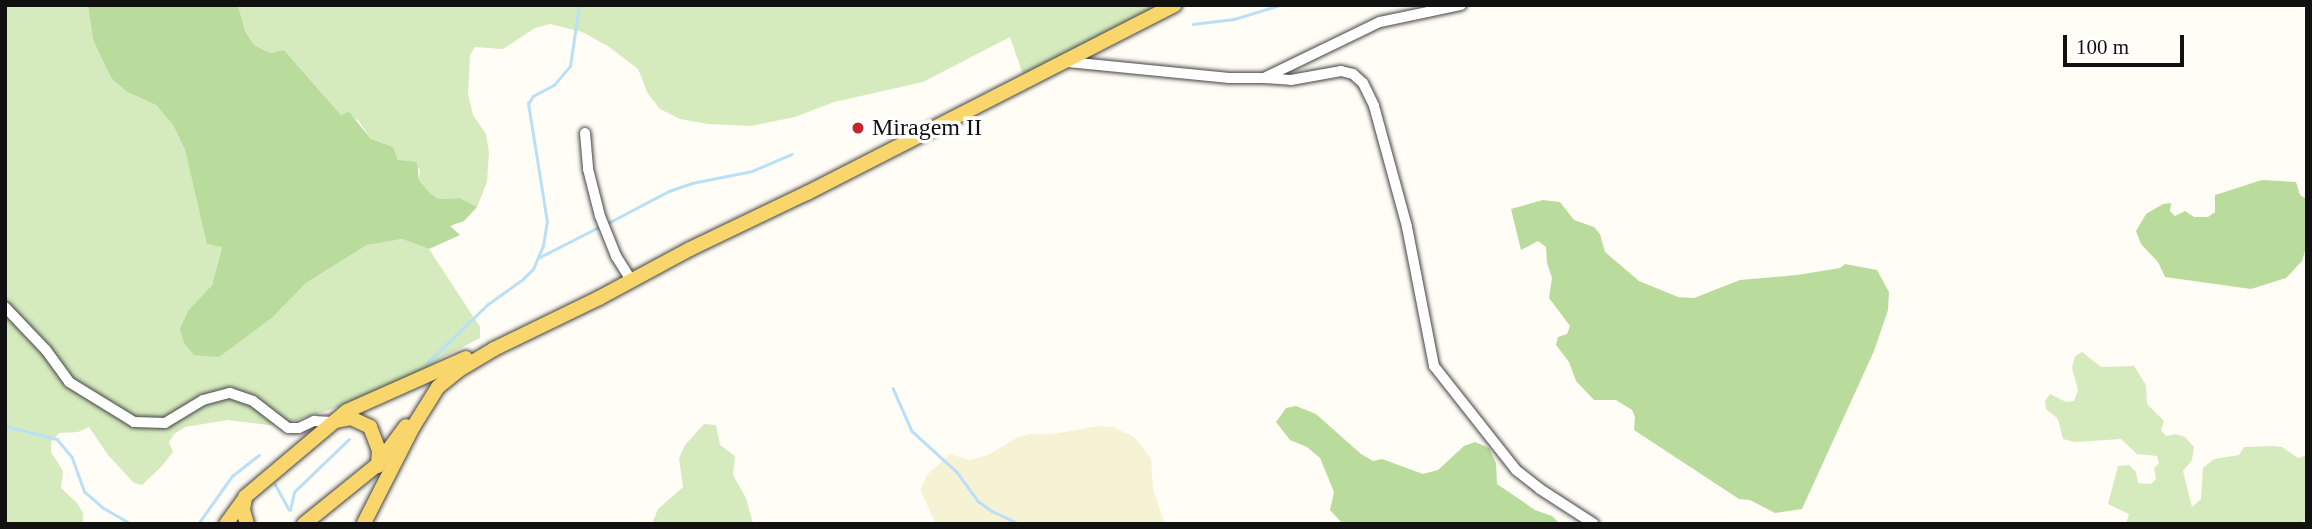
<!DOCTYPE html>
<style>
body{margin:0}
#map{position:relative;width:2312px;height:529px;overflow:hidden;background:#fffdf5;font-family:Georgia,serif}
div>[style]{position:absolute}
.farmland>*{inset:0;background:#f6f3d4}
.green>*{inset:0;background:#d5ebbd}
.forest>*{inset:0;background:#b9dc9c}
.stream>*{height:2.5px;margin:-1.25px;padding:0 1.25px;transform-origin:1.25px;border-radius:1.25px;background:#b9e0f7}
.roads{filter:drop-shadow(0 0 2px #444) drop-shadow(0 0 2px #444)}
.minor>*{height:10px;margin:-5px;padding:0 5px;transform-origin:5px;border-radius:5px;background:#fff}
.major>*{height:14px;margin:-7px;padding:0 7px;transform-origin:7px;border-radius:7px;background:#f9d66b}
.dots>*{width:19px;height:19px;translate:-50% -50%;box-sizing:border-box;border:4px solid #fff;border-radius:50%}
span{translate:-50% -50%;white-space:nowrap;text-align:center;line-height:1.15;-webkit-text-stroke:7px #fff;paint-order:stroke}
.poi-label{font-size:24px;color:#111}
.left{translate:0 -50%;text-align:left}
.frame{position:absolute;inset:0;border:7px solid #111;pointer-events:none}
.scale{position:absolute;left:2063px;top:35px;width:121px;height:32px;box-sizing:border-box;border:4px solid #111;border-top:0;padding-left:9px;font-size:21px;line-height:24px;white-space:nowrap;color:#111;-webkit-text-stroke:5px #fff;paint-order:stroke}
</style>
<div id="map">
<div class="farmland">
<i style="clip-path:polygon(1098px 426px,1113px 427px,1134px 437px,1151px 458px,1153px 489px,1165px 524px,936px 524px,920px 490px,927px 475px,950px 454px,969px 460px,988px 455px,1018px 437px,1030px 434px,1053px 434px)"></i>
</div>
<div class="green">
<i style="clip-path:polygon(5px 5px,88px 5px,93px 40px,111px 78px,127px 92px,156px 105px,173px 125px,185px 150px,208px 244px,222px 246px,212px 285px,201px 297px,273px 317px,306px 283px,367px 245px,402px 239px,429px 249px,480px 327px,480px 338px,441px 358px,416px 377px,358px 401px,287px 423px,269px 425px,228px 420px,185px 427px,174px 434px,169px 442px,173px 452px,161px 467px,142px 485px,134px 483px,108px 455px,89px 427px,78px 432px,59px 433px,51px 442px,51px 452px,63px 471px,61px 488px,77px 503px,83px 513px,83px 524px,5px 524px)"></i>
<i style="clip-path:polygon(238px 5px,1167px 5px,1024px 78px,1010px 37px,923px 82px,834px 102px,795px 117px,751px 126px,708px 124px,680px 119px,660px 109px,648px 94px,638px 69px,608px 46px,582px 32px,550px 24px,535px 28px,503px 49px,475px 47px,470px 55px,468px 94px,473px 115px,486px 134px,489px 152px,487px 182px,477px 207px,460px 198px,438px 199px,430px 193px,419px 180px,420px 169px,398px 160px,393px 147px,371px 139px,358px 120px,341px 115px,284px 50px,270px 53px,254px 45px,245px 31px)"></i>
<i style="clip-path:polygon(2082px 352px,2101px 367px,2134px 366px,2146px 385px,2147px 404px,2164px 421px,2161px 430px,2166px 436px,2176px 434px,2185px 437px,2194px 447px,2192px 460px,2183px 471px,2192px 507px,2201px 499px,2203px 468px,2214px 459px,2239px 455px,2244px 447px,2273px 446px,2282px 447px,2298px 458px,2307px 455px,2305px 519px,2301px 524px,2126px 524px,2129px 514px,2108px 504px,2118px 466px,2129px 465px,2136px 472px,2138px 483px,2151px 484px,2156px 479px,2154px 468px,2159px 463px,2157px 456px,2137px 454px,2121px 439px,2075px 442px,2063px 439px,2058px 419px,2046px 409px,2045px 401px,2050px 394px,2066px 402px,2074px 401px,2078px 390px,2072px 368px,2075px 356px)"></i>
<i style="clip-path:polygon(704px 424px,716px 425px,720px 445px,735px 456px,733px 475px,746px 498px,753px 524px,652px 524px,658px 509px,683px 487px,679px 458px,685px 445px)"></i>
</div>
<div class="forest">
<i style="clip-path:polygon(88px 5px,238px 5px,245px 31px,254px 45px,270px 53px,284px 50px,341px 115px,349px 112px,371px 139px,393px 147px,398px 160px,417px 162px,419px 180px,430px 193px,438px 199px,460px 198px,477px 207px,464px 221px,450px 226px,460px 235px,429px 249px,402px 239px,367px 245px,306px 283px,273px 317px,219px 357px,194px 355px,184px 343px,180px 329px,188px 311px,212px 285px,222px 247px,207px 244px,185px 150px,173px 125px,156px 105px,127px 92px,111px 78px,93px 40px)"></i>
<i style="clip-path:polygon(2262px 180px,2296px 182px,2300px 195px,2307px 199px,2307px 244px,2302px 261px,2286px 278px,2251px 289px,2165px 277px,2158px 262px,2141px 244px,2136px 231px,2146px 214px,2163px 204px,2171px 203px,2170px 211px,2175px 216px,2185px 211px,2194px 217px,2208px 217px,2215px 212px,2215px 195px)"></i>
<i style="clip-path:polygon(1543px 200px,1560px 202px,1574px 220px,1594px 227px,1600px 234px,1605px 252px,1639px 281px,1678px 297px,1694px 298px,1740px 280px,1797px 275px,1840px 268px,1845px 264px,1877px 270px,1889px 292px,1888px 310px,1874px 351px,1802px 509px,1775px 513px,1750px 500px,1739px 499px,1634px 430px,1635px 417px,1632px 410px,1616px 400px,1594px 400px,1576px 381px,1569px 362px,1556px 345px,1558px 337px,1567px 334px,1570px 326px,1549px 298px,1552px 278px,1547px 263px,1546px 247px,1538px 241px,1521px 250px,1511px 209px)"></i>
<i style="clip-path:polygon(1296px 406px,1316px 414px,1361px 454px,1373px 461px,1382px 459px,1423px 474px,1438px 470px,1464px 446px,1475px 442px,1489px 448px,1496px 463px,1497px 484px,1535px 510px,1552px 516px,1560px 524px,1343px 524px,1330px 510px,1334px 492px,1320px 458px,1307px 447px,1290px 440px,1276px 422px,1286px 408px)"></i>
</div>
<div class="stream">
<i style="left:1193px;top:24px;width:41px;rotate:-7deg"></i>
<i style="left:1234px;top:19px;width:48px;rotate:-16.9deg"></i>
<i style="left:608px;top:223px;width:69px;rotate:-27.7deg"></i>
<i style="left:669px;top:191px;width:24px;rotate:-19deg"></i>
<i style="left:692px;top:183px;width:61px;rotate:-11.3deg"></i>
<i style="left:752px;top:171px;width:43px;rotate:-23deg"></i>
<i style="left:538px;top:258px;width:66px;rotate:-27deg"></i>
<i style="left:427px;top:363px;width:85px;rotate:-44deg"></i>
<i style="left:488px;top:304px;width:43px;rotate:-35.5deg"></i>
<i style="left:523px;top:279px;width:14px;rotate:-45deg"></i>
<i style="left:533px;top:269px;width:25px;rotate:-67deg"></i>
<i style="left:543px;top:246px;width:24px;rotate:-81deg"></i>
<i style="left:547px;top:222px;width:120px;rotate:-99.1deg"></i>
<i style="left:528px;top:104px;width:9px;rotate:-58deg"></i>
<i style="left:533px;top:96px;width:24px;rotate:-28deg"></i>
<i style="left:554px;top:85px;width:25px;rotate:-50deg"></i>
<i style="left:570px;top:66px;width:62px;rotate:-81.6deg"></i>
<i style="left:893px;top:388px;width:47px;rotate:66.2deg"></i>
<i style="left:912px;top:431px;width:61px;rotate:42.3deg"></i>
<i style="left:957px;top:472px;width:36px;rotate:54deg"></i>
<i style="left:978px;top:501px;width:17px;rotate:36deg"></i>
<i style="left:992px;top:511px;width:31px;rotate:25deg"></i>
<i style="left:5px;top:426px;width:54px;rotate:14deg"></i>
<i style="left:57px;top:439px;width:23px;rotate:50deg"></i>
<i style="left:72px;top:457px;width:37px;rotate:70deg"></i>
<i style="left:85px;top:492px;width:23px;rotate:41deg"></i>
<i style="left:102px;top:507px;width:34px;rotate:30deg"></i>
<i style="left:275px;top:484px;width:29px;rotate:61deg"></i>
<i style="left:290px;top:510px;width:18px;rotate:-77deg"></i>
<i style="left:294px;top:492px;width:76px;rotate:-43.9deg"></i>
<i style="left:198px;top:524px;width:59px;rotate:-54.7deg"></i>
<i style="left:232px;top:476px;width:34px;rotate:-38deg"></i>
</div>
<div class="roads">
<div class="minor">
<i style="left:1068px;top:62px;width:162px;rotate:5.7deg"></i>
<i style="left:1229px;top:78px;width:35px"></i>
<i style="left:1264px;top:78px;width:129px;rotate:-25.8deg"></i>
<i style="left:1380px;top:22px;width:83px;rotate:-11.9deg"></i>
<i style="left:1264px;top:78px;width:27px;rotate:4deg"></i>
<i style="left:1291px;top:80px;width:51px;rotate:-10.2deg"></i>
<i style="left:1341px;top:71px;width:12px;rotate:14deg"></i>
<i style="left:1353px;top:74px;width:13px;rotate:42deg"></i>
<i style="left:1363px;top:83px;width:25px;rotate:64deg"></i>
<i style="left:1374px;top:106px;width:125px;rotate:74.7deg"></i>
<i style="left:1407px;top:227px;width:142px;rotate:79deg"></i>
<i style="left:1434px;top:366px;width:132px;rotate:51.7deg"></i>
<i style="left:1516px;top:470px;width:31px;rotate:38deg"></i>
<i style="left:1540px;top:489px;width:64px;rotate:32.9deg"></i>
<i style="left:585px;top:133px;width:36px;rotate:85deg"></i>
<i style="left:588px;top:169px;width:49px;rotate:75.7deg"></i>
<i style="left:600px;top:216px;width:43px;rotate:68.2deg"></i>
<i style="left:616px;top:256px;width:28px;rotate:58deg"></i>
<i style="left:5px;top:307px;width:59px;rotate:46.4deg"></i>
<i style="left:46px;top:350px;width:39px;rotate:54deg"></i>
<i style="left:69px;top:382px;width:76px;rotate:31.6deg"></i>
<i style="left:134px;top:422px;width:31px;rotate:2deg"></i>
<i style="left:165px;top:423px;width:44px;rotate:-31.2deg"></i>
<i style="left:203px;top:400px;width:28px;rotate:-15deg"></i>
<i style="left:230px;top:393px;width:24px;rotate:19deg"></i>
<i style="left:253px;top:401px;width:44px;rotate:37.6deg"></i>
<i style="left:288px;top:428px;width:11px"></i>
<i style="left:299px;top:428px;width:17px;rotate:-25deg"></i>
<i style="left:314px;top:421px;width:18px;rotate:3deg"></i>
</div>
<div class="major">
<i style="left:336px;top:421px;width:15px;rotate:-11deg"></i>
<i style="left:351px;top:418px;width:21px;rotate:25deg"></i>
<i style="left:370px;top:427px;width:25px;rotate:69deg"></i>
<i style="left:379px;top:450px;width:16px;rotate:94deg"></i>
<i style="left:245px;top:497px;width:13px;rotate:99deg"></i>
<i style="left:243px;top:510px;width:15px;rotate:74deg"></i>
<i style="left:364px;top:523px;width:108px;rotate:-63deg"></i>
<i style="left:413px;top:427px;width:47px;rotate:-58deg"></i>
<i style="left:438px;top:387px;width:27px;rotate:-39deg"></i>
<i style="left:459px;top:370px;width:41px;rotate:-31deg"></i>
<i style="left:494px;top:349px;width:117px;rotate:-25.9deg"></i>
<i style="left:599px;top:298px;width:103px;rotate:-28.3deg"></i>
<i style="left:690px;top:249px;width:130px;rotate:-25.6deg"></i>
<i style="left:807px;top:193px;width:413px;rotate:-27.1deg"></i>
<i style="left:226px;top:524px;width:34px;rotate:-54deg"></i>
<i style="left:246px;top:496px;width:132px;rotate:-40.1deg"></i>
<i style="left:347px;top:411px;width:130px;rotate:-24deg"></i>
<i style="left:304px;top:524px;width:95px;rotate:-39deg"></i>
<i style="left:378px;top:464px;width:47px;rotate:-53.6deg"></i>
</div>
</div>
<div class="dots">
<i style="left:858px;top:128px;background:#c4262e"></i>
</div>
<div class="poi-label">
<span class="left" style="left:872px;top:128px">Miragem II</span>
</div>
<div class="frame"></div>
<div class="scale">100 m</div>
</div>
